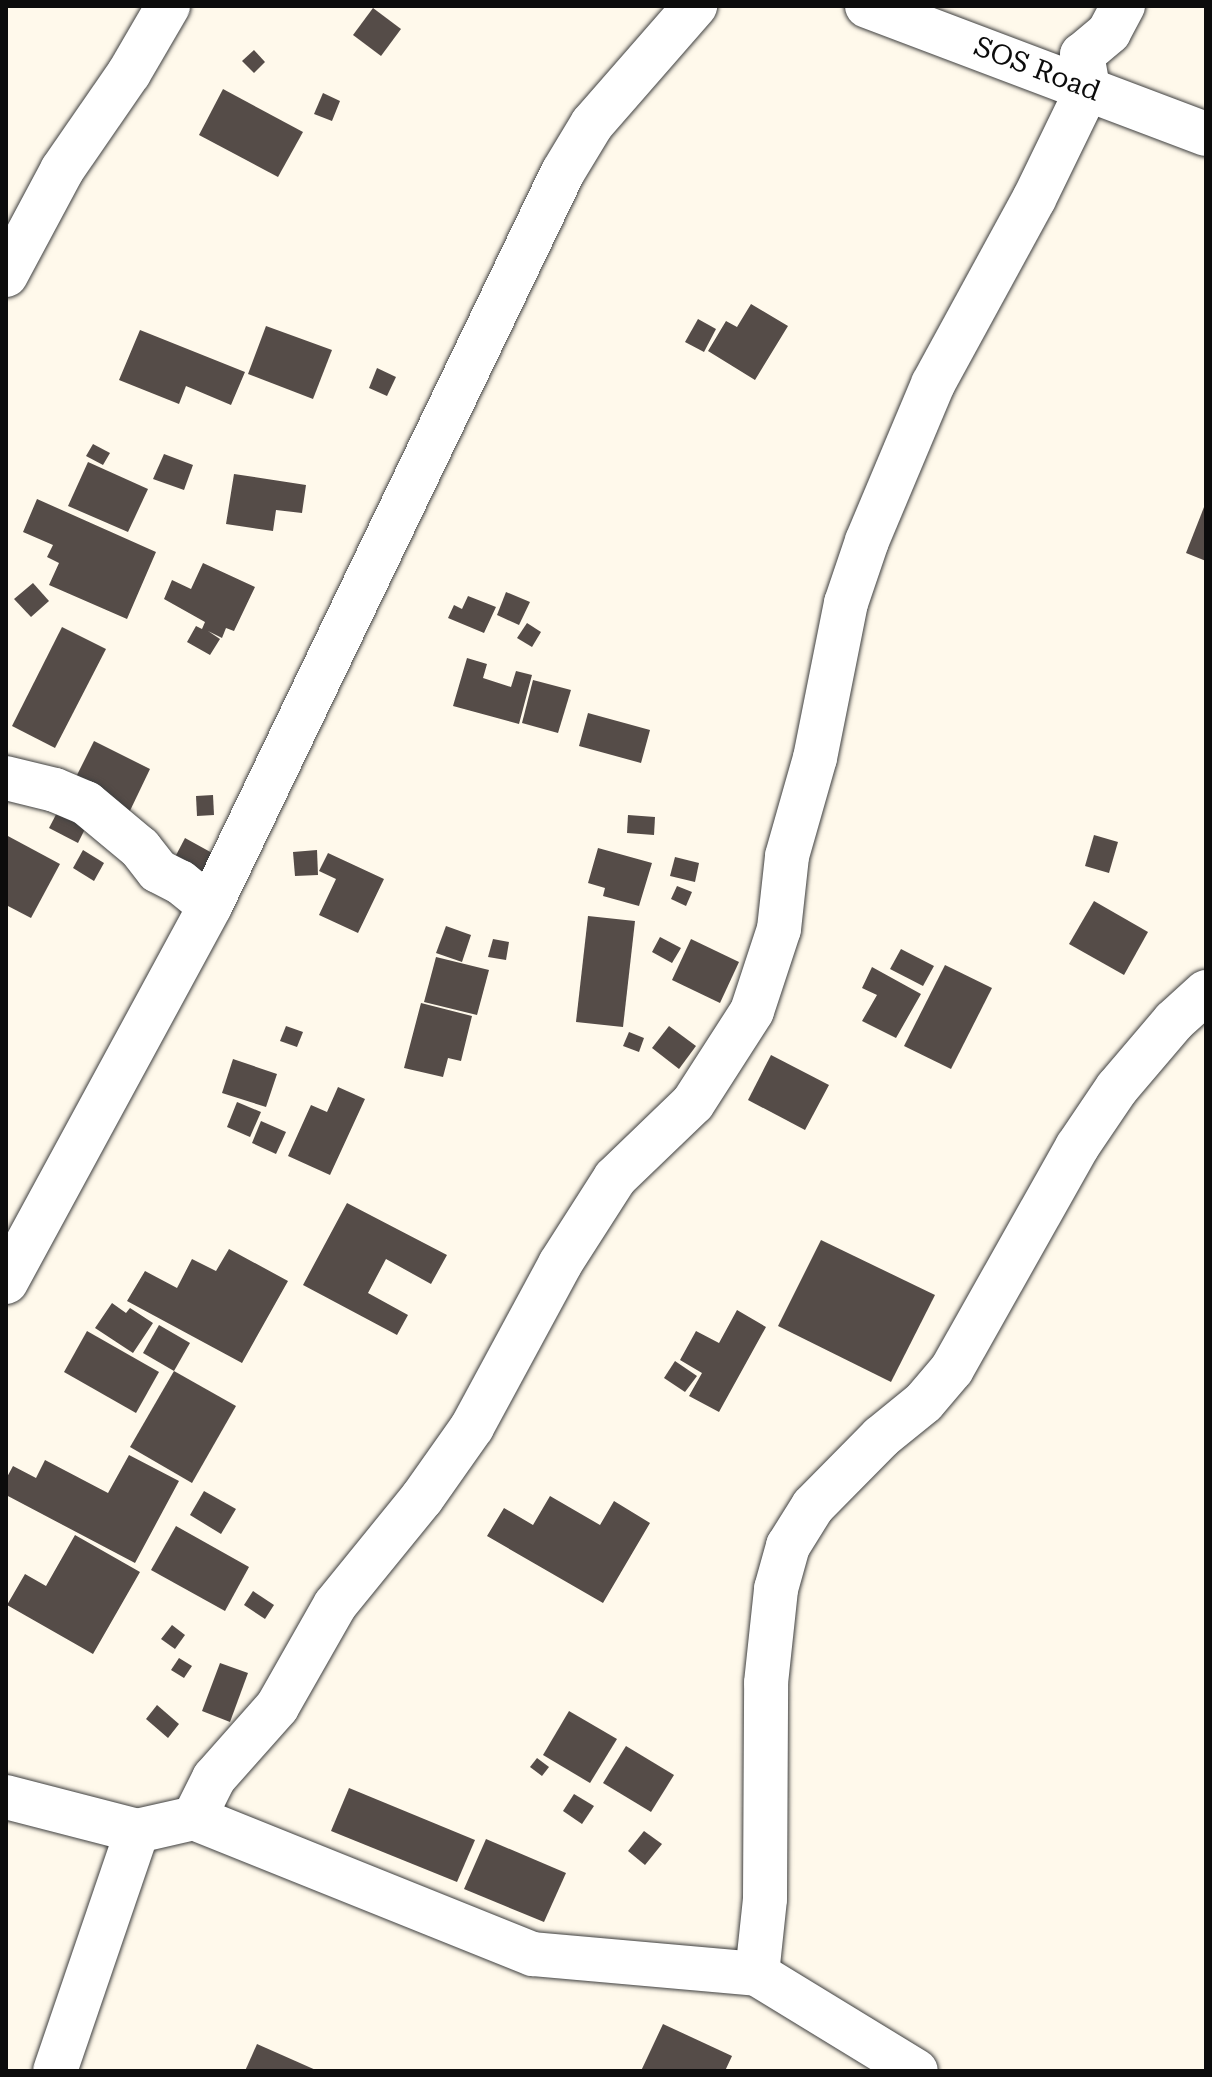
<!DOCTYPE html>
<style>
body{margin:0}
#map{position:relative;width:1212px;height:2077px;overflow:hidden;background:#fff9eb;font-family:"Roboto Serif",serif}
div>[style]{position:absolute}
.building>*{inset:0;background:#554c48}
.roads{filter:drop-shadow(0 0 2px #3f3f3f) drop-shadow(0 0 2px #3f3f3f)}
.minor>*{height:44px;margin:-22px;padding:0 22px;transform-origin:22px;border-radius:22px;background:#fff}
.tertiary>*{height:44px;margin:-22px;padding:0 22px;transform-origin:22px;border-radius:22px;background:#fff}
span{translate:-50% -50%;white-space:nowrap;text-align:center;line-height:1.15;-webkit-text-stroke:8px #fff;paint-order:stroke}
.street-label{font-size:28px;color:#0c0c0c}
.frame{position:absolute;inset:0;border:8px solid #0c0c0c;pointer-events:none}
</style>
<div id="map">
<div class="building">
<i style="clip-path:polygon(373px 8px,401px 29px,381px 56px,353px 35px)"></i>
<i style="clip-path:polygon(254px 50px,265px 62px,254px 73px,242px 61px)"></i>
<i style="clip-path:polygon(223px 89px,303px 132px,278px 177px,199px 135px)"></i>
<i style="clip-path:polygon(323px 93px,340px 101px,332px 121px,314px 114px)"></i>
<i style="clip-path:polygon(751px 304px,788px 326px,755px 380px,708px 351px,726px 321px,737px 327px)"></i>
<i style="clip-path:polygon(698px 319px,716px 329px,704px 352px,685px 342px)"></i>
<i style="clip-path:polygon(266px 326px,332px 350px,313px 399px,248px 374px)"></i>
<i style="clip-path:polygon(140px 330px,245px 372px,231px 405px,186px 386px,179px 404px,119px 380px)"></i>
<i style="clip-path:polygon(377px 368px,396px 377px,387px 396px,369px 388px)"></i>
<i style="clip-path:polygon(93px 444px,110px 453px,103px 465px,86px 456px)"></i>
<i style="clip-path:polygon(164px 454px,193px 465px,184px 490px,153px 479px)"></i>
<i style="clip-path:polygon(88px 462px,148px 489px,128px 532px,68px 506px)"></i>
<i style="clip-path:polygon(234px 474px,306px 485px,302px 513px,276px 510px,273px 531px,226px 524px)"></i>
<i style="clip-path:polygon(37px 499px,156px 552px,127px 619px,49px 585px,59px 563px,47px 557px,53px 545px,23px 532px)"></i>
<i style="clip-path:polygon(1206px 502px,1206px 561px,1186px 553px)"></i>
<i style="clip-path:polygon(203px 563px,255px 587px,234px 631px,226px 628px,222px 638px,208px 631px,220px 639px,210px 655px,187px 642px,196px 626px,202px 629px,205px 622px,164px 599px,172px 580px,191px 589px)"></i>
<i style="clip-path:polygon(33px 583px,49px 601px,31px 617px,14px 599px)"></i>
<i style="clip-path:polygon(506px 592px,530px 602px,519px 625px,497px 615px)"></i>
<i style="clip-path:polygon(468px 596px,496px 607px,484px 633px,448px 618px,454px 605px,462px 609px)"></i>
<i style="clip-path:polygon(527px 623px,541px 632px,532px 647px,517px 638px)"></i>
<i style="clip-path:polygon(62px 627px,106px 649px,55px 748px,12px 726px)"></i>
<i style="clip-path:polygon(467px 658px,487px 664px,483px 678px,511px 687px,516px 671px,532px 675px,519px 724px,453px 706px)"></i>
<i style="clip-path:polygon(533px 680px,571px 690px,558px 733px,522px 723px)"></i>
<i style="clip-path:polygon(588px 713px,650px 730px,641px 763px,579px 746px)"></i>
<i style="clip-path:polygon(94px 741px,150px 769px,127px 817px,70px 789px)"></i>
<i style="clip-path:polygon(213px 795px,214px 815px,197px 816px,196px 796px)"></i>
<i style="clip-path:polygon(62px 803px,91px 817px,78px 843px,49px 828px)"></i>
<i style="clip-path:polygon(628px 815px,655px 817px,654px 835px,627px 833px)"></i>
<i style="clip-path:polygon(6px 835px,60px 864px,31px 918px,6px 905px)"></i>
<i style="clip-path:polygon(1094px 835px,1118px 842px,1109px 873px,1085px 866px)"></i>
<i style="clip-path:polygon(185px 838px,214px 854px,202px 876px,173px 861px)"></i>
<i style="clip-path:polygon(598px 848px,652px 863px,639px 906px,603px 896px,605px 888px,588px 883px)"></i>
<i style="clip-path:polygon(83px 850px,104px 863px,94px 881px,73px 868px)"></i>
<i style="clip-path:polygon(317px 850px,318px 875px,295px 876px,293px 852px)"></i>
<i style="clip-path:polygon(328px 853px,384px 879px,358px 933px,319px 915px,336px 879px,319px 871px)"></i>
<i style="clip-path:polygon(675px 857px,699px 863px,695px 882px,670px 876px)"></i>
<i style="clip-path:polygon(677px 886px,692px 892px,686px 906px,671px 899px)"></i>
<i style="clip-path:polygon(1094px 901px,1148px 932px,1124px 975px,1069px 944px)"></i>
<i style="clip-path:polygon(588px 916px,635px 921px,623px 1027px,576px 1022px)"></i>
<i style="clip-path:polygon(446px 926px,471px 935px,462px 962px,436px 953px)"></i>
<i style="clip-path:polygon(660px 937px,681px 948px,672px 963px,652px 952px)"></i>
<i style="clip-path:polygon(493px 939px,509px 942px,506px 960px,488px 957px)"></i>
<i style="clip-path:polygon(691px 939px,739px 962px,720px 1003px,672px 980px)"></i>
<i style="clip-path:polygon(901px 949px,934px 966px,923px 986px,890px 969px)"></i>
<i style="clip-path:polygon(436px 957px,489px 970px,477px 1015px,424px 1002px)"></i>
<i style="clip-path:polygon(945px 965px,992px 988px,951px 1069px,904px 1046px)"></i>
<i style="clip-path:polygon(872px 967px,921px 994px,896px 1038px,862px 1021px,877px 995px,862px 988px)"></i>
<i style="clip-path:polygon(421px 1003px,472px 1016px,461px 1061px,448px 1058px,443px 1077px,404px 1068px)"></i>
<i style="clip-path:polygon(286px 1026px,303px 1032px,297px 1047px,280px 1041px)"></i>
<i style="clip-path:polygon(669px 1026px,696px 1046px,679px 1069px,652px 1048px)"></i>
<i style="clip-path:polygon(629px 1032px,644px 1038px,639px 1052px,623px 1046px)"></i>
<i style="clip-path:polygon(771px 1055px,829px 1085px,805px 1130px,748px 1100px)"></i>
<i style="clip-path:polygon(233px 1059px,277px 1074px,266px 1107px,222px 1093px)"></i>
<i style="clip-path:polygon(338px 1087px,365px 1099px,330px 1175px,288px 1156px,311px 1105px,327px 1112px)"></i>
<i style="clip-path:polygon(237px 1102px,261px 1112px,250px 1137px,227px 1127px)"></i>
<i style="clip-path:polygon(261px 1121px,286px 1132px,276px 1154px,252px 1143px)"></i>
<i style="clip-path:polygon(347px 1203px,447px 1255px,431px 1284px,386px 1259px,368px 1293px,408px 1315px,397px 1335px,303px 1285px)"></i>
<i style="clip-path:polygon(821px 1240px,935px 1295px,891px 1382px,778px 1326px)"></i>
<i style="clip-path:polygon(229px 1249px,288px 1281px,242px 1363px,127px 1301px,145px 1271px,177px 1288px,192px 1259px,216px 1271px)"></i>
<i style="clip-path:polygon(112px 1303px,126px 1313px,130px 1308px,153px 1323px,133px 1353px,95px 1328px)"></i>
<i style="clip-path:polygon(737px 1310px,766px 1327px,719px 1412px,689px 1396px,702px 1373px,680px 1360px,696px 1331px,719px 1343px)"></i>
<i style="clip-path:polygon(159px 1325px,190px 1343px,174px 1371px,143px 1353px)"></i>
<i style="clip-path:polygon(87px 1331px,159px 1372px,136px 1413px,64px 1372px)"></i>
<i style="clip-path:polygon(675px 1361px,697px 1376px,685px 1392px,664px 1378px)"></i>
<i style="clip-path:polygon(174px 1371px,236px 1406px,192px 1483px,130px 1447px)"></i>
<i style="clip-path:polygon(129px 1455px,179px 1481px,135px 1563px,6px 1495px,6px 1479px,13px 1466px,36px 1478px,45px 1460px,108px 1493px)"></i>
<i style="clip-path:polygon(204px 1491px,236px 1509px,221px 1534px,190px 1515px)"></i>
<i style="clip-path:polygon(550px 1496px,600px 1525px,614px 1501px,650px 1523px,603px 1603px,487px 1536px,504px 1508px,533px 1525px)"></i>
<i style="clip-path:polygon(176px 1526px,249px 1567px,225px 1611px,151px 1570px)"></i>
<i style="clip-path:polygon(75px 1535px,140px 1572px,93px 1654px,7px 1605px,25px 1574px,46px 1586px)"></i>
<i style="clip-path:polygon(253px 1591px,274px 1605px,265px 1619px,244px 1605px)"></i>
<i style="clip-path:polygon(172px 1625px,185px 1635px,175px 1649px,161px 1639px)"></i>
<i style="clip-path:polygon(179px 1658px,192px 1666px,184px 1678px,171px 1670px)"></i>
<i style="clip-path:polygon(220px 1663px,248px 1673px,230px 1722px,202px 1711px)"></i>
<i style="clip-path:polygon(157px 1705px,179px 1724px,168px 1738px,146px 1719px)"></i>
<i style="clip-path:polygon(569px 1711px,617px 1739px,590px 1783px,543px 1755px)"></i>
<i style="clip-path:polygon(626px 1746px,674px 1775px,651px 1812px,603px 1783px)"></i>
<i style="clip-path:polygon(537px 1758px,549px 1767px,542px 1776px,530px 1767px)"></i>
<i style="clip-path:polygon(349px 1788px,475px 1840px,457px 1882px,331px 1831px)"></i>
<i style="clip-path:polygon(574px 1794px,594px 1806px,582px 1824px,563px 1811px)"></i>
<i style="clip-path:polygon(644px 1831px,662px 1844px,645px 1865px,628px 1851px)"></i>
<i style="clip-path:polygon(486px 1839px,566px 1873px,544px 1922px,464px 1889px)"></i>
<i style="clip-path:polygon(663px 2024px,732px 2056px,725px 2071px,641px 2071px)"></i>
<i style="clip-path:polygon(257px 2044px,318px 2071px,245px 2071px)"></i>
</div>
<div class="roads">
<div class="minor">
<i style="left:6px;top:275px;width:119px;rotate:-61.9deg"></i>
<i style="left:62px;top:170px;width:118px;rotate:-55.4deg"></i>
<i style="left:129px;top:73px;width:78px;rotate:-59.8deg"></i>
<i style="left:6px;top:778px;width:50px;rotate:13.8deg"></i>
<i style="left:55px;top:790px;width:34px;rotate:23deg"></i>
<i style="left:86px;top:803px;width:70px;rotate:39.8deg"></i>
<i style="left:140px;top:848px;width:29px;rotate:52deg"></i>
<i style="left:158px;top:871px;width:25px;rotate:27deg"></i>
<i style="left:180px;top:882px;width:38px;rotate:39deg"></i>
<i style="left:6px;top:1282px;width:428px;rotate:-61.5deg"></i>
<i style="left:210px;top:906px;width:814px;rotate:-64.32deg"></i>
<i style="left:563px;top:172px;width:56px;rotate:-58.9deg"></i>
<i style="left:592px;top:124px;width:157px;rotate:-48.9deg"></i>
<i style="left:6px;top:1797px;width:135px;rotate:14.5deg"></i>
<i style="left:137px;top:1831px;width:58px;rotate:-12.8deg"></i>
<i style="left:194px;top:1818px;width:365px;rotate:21.9deg"></i>
<i style="left:533px;top:1954px;width:225px;rotate:5.1deg"></i>
<i style="left:757px;top:1974px;width:186px;rotate:31.4deg"></i>
<i style="left:194px;top:1818px;width:45px;rotate:-63.4deg"></i>
<i style="left:214px;top:1778px;width:95px;rotate:-48.4deg"></i>
<i style="left:277px;top:1707px;width:117px;rotate:-60.4deg"></i>
<i style="left:335px;top:1605px;width:138px;rotate:-50.9deg"></i>
<i style="left:422px;top:1498px;width:87px;rotate:-54.8deg"></i>
<i style="left:472px;top:1427px;width:185px;rotate:-61.6deg"></i>
<i style="left:560px;top:1264px;width:102px;rotate:-57.4deg"></i>
<i style="left:615px;top:1178px;width:108px;rotate:-43.9deg"></i>
<i style="left:693px;top:1103px;width:109px;rotate:-57.3deg"></i>
<i style="left:752px;top:1011px;width:86px;rotate:-71.8deg"></i>
<i style="left:779px;top:929px;width:73px;rotate:-83.7deg"></i>
<i style="left:787px;top:856px;width:102px;rotate:-74.1deg"></i>
<i style="left:815px;top:758px;width:158px;rotate:-78.7deg"></i>
<i style="left:846px;top:603px;width:65px;rotate:-71.3deg"></i>
<i style="left:867px;top:541px;width:170px;rotate:-67.2deg"></i>
<i style="left:933px;top:384px;width:211px;rotate:-61.4deg"></i>
<i style="left:1034px;top:199px;width:123px;rotate:-64.1deg"></i>
<i style="left:1088px;top:88px;width:34px;rotate:-100deg"></i>
<i style="left:1082px;top:55px;width:35px;rotate:-40deg"></i>
<i style="left:1109px;top:32px;width:30px;rotate:-62deg"></i>
<i style="left:757px;top:1974px;width:75px;rotate:-83.9deg"></i>
<i style="left:765px;top:1899px;width:216px;rotate:-89.7deg"></i>
<i style="left:766px;top:1683px;width:95px;rotate:-83.9deg"></i>
<i style="left:776px;top:1589px;width:45px;rotate:-74.4deg"></i>
<i style="left:788px;top:1546px;width:47px;rotate:-58deg"></i>
<i style="left:813px;top:1506px;width:97px;rotate:-45.4deg"></i>
<i style="left:881px;top:1437px;width:55px;rotate:-39.1deg"></i>
<i style="left:924px;top:1402px;width:43px;rotate:-49.7deg"></i>
<i style="left:952px;top:1369px;width:255px;rotate:-60.6deg"></i>
<i style="left:1077px;top:1147px;width:71px;rotate:-55.9deg"></i>
<i style="left:1117px;top:1088px;width:88px;rotate:-49.6deg"></i>
<i style="left:1174px;top:1021px;width:43px;rotate:-42.2deg"></i>
<i style="left:55px;top:2071px;width:254px;rotate:-71.1deg"></i>
</div>
<div class="tertiary">
<i style="left:867px;top:6px;width:362px;rotate:20.7deg"></i>
</div>
</div>
<div class="street-label">
<span style="left:1037px;top:69px;rotate:21deg">SOS Road</span>
</div>
<div class="frame"></div>
</div>
